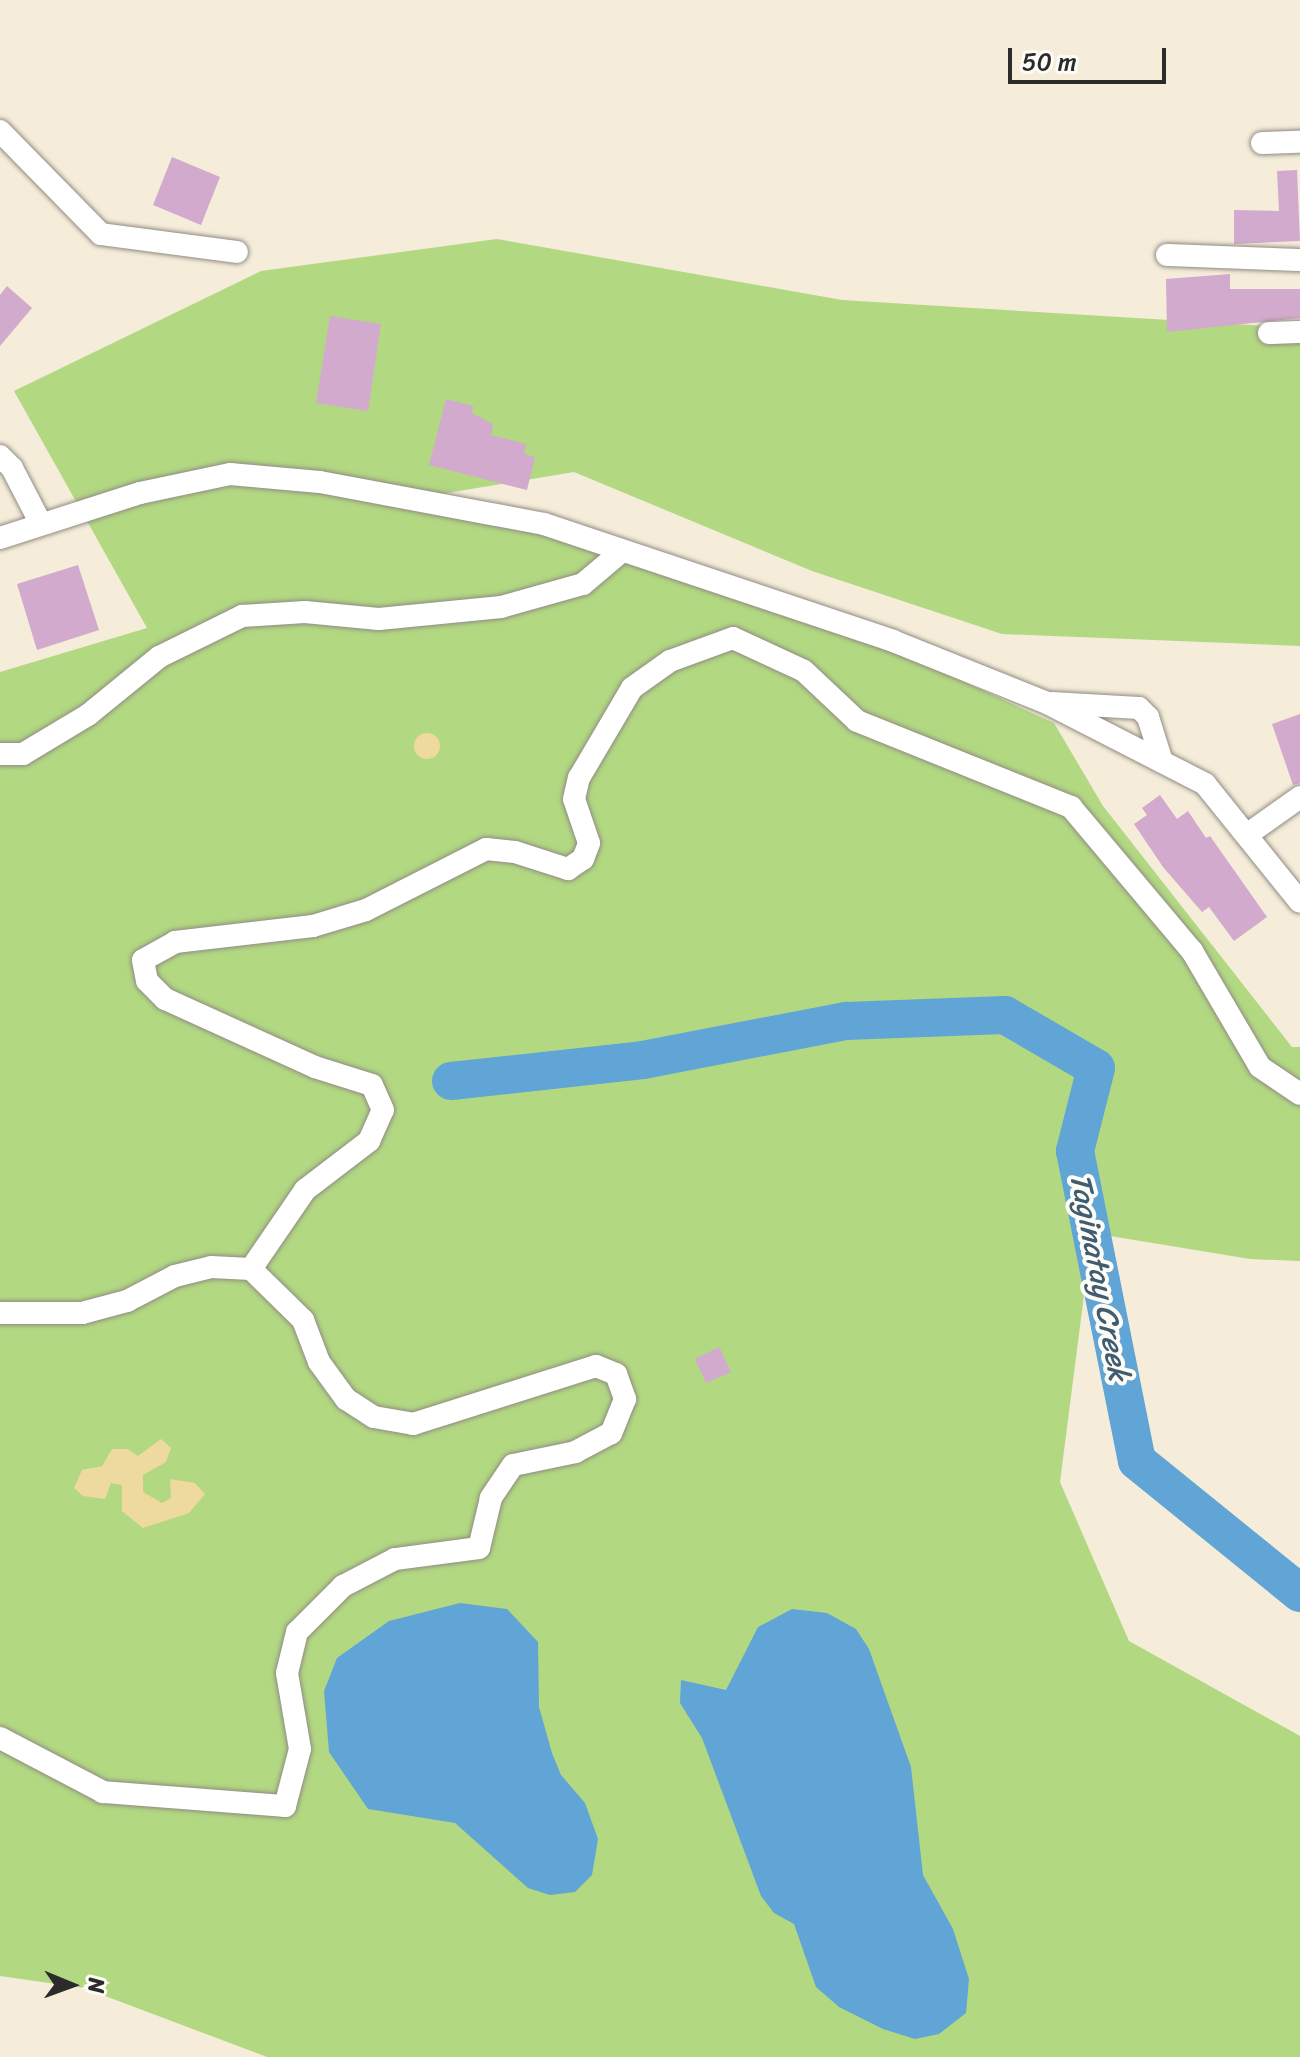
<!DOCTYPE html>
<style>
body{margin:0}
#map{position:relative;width:1300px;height:2057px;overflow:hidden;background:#f5ecd9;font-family:Sriracha,sans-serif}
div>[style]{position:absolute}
.green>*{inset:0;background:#b2d882}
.sand>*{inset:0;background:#eeda9e}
.round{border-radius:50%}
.water>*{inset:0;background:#60a5d6}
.river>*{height:38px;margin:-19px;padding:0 19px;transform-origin:19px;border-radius:19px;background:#60a5d6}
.building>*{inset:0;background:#d2aacd}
.roads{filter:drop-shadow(0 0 2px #908c82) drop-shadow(0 0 2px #908c82)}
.minor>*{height:22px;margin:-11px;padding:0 11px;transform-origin:11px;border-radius:11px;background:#fff}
span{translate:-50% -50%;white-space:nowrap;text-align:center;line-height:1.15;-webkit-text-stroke:8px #fdfcf7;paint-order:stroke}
.water-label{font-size:30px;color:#405c6f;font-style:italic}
.north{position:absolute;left:32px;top:1945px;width:80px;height:80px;-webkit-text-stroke:6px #fdfcf7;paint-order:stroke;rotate:91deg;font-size:22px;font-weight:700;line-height:32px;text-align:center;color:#2b2b2b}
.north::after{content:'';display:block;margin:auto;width:28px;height:36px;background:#2b2b2b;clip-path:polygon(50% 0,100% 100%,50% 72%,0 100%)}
.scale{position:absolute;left:1008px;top:48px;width:158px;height:36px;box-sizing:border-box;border:4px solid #2b2b2b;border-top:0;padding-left:10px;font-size:24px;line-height:28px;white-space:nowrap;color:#2b2b2b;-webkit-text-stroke:6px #fdfcf7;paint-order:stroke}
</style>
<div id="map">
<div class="green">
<i style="clip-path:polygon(497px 239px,842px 300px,1300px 328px,1300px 646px,1002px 634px,812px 571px,574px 472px,417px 498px,653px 565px,892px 649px,1054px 723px,1103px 806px,1292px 1047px,1300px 1047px,1300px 1261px,1250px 1259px,1092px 1233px,1060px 1482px,1129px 1641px,1300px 1736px,1300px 2057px,267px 2057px,84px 1988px,0 1976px,0 672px,147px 628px,14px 391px,261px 271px)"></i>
</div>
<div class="sand">
<i class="round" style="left:414px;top:733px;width:26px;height:26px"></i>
<i style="clip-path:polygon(161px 1439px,171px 1448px,166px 1462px,143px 1475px,143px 1492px,162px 1503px,171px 1498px,170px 1479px,195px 1483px,205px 1494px,189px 1513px,143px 1528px,122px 1511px,122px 1485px,111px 1483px,105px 1499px,83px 1496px,74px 1488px,82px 1470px,102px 1466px,112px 1449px,128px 1449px,138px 1456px)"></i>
</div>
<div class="water">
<i style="clip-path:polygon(460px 1603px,507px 1609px,538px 1642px,539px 1707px,552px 1753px,561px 1775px,585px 1803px,598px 1839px,592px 1875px,575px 1892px,550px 1895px,528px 1888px,455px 1823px,368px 1809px,329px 1752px,324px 1691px,337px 1658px,389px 1621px)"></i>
<i style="clip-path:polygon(792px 1609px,827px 1613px,856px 1629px,869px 1649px,911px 1767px,923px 1875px,953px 1929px,969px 1979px,966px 2013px,939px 2034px,915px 2039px,883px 2029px,839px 2007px,816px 1987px,794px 1924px,774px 1913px,761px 1896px,702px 1738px,680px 1703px,681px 1680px,726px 1690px,758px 1627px)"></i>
</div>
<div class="river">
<i style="left:451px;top:1081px;width:193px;rotate:-6.2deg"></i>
<i style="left:643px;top:1060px;width:207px;rotate:-10.9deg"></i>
<i style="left:846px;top:1021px;width:159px;rotate:-2.2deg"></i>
<i style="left:1005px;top:1015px;width:105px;rotate:30.2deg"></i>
<i style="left:1096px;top:1068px;width:86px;rotate:104.2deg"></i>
<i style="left:1075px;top:1151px;width:316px;rotate:78.7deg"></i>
<i style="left:1137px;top:1461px;width:210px;rotate:39deg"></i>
</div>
<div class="building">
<i style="clip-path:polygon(172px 157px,220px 177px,201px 225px,153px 205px)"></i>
<i style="clip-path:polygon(1297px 170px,1300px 241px,1234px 244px,1234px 210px,1279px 211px,1277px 171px)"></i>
<i style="clip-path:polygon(1230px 274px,1230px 289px,1300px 289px,1300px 318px,1167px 332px,1166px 279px)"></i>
<i style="clip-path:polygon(7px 286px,32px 308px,0 346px,0 295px)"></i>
<i style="clip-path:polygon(330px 316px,381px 324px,368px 411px,316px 403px)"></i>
<i style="clip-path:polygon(446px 399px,473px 406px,472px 413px,493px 424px,491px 435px,526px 444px,524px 454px,535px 457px,527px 490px,429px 465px)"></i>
<i style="clip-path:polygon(78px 565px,99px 630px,37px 650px,17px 584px)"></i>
<i style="clip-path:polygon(1300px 714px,1300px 783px,1293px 785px,1272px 724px)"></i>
<i style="clip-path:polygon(1160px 795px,1177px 819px,1188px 811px,1206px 838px,1210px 836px,1267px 917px,1234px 941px,1209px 907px,1202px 912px,1163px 867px,1134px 824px,1147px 815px,1142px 808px)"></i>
<i style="clip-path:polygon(719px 1347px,731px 1372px,706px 1383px,695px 1359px)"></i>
</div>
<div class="roads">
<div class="minor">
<i style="left:0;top:131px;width:144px;rotate:45.6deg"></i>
<i style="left:101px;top:234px;width:137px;rotate:7.5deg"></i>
<i style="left:1262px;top:143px;width:38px;rotate:-2deg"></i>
<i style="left:1167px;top:255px;width:133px;rotate:2.2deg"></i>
<i style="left:1269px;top:333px;width:31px;rotate:-2deg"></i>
<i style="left:0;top:456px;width:17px;rotate:45deg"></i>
<i style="left:12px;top:468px;width:61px;rotate:62.6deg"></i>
<i style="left:0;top:538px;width:147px;rotate:-17.8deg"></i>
<i style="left:140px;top:493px;width:92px;rotate:-11.9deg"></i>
<i style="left:230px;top:474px;width:90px;rotate:5.1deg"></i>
<i style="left:320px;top:482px;width:228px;rotate:10.6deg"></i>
<i style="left:544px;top:524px;width:368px;rotate:18.5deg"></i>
<i style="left:893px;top:641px;width:166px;rotate:21.9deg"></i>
<i style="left:1047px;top:703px;width:178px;rotate:27.1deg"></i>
<i style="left:1205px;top:784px;width:151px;rotate:51.2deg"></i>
<i style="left:1052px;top:703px;width:87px;rotate:3.3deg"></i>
<i style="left:1139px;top:708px;width:13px;rotate:45deg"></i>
<i style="left:1148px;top:717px;width:47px;rotate:72.7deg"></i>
<i style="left:0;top:754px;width:23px"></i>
<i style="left:23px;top:754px;width:76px;rotate:-31deg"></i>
<i style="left:88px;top:715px;width:92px;rotate:-39.2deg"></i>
<i style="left:159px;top:657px;width:93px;rotate:-26.3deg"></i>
<i style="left:242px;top:616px;width:63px;rotate:-3.6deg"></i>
<i style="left:305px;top:612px;width:74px;rotate:5.4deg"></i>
<i style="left:379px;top:619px;width:123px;rotate:-5.6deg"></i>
<i style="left:501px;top:607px;width:85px;rotate:-15.7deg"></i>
<i style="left:583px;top:584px;width:51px;rotate:-40.2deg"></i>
<i style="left:1248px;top:834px;width:64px;rotate:-35.4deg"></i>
<i style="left:251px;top:1269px;width:96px;rotate:-55.6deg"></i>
<i style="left:305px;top:1190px;width:81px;rotate:-37.4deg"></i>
<i style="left:369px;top:1141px;width:34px;rotate:-66deg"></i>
<i style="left:383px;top:1110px;width:27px;rotate:-114deg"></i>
<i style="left:372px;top:1085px;width:60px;rotate:-162.5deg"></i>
<i style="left:315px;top:1067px;width:165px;rotate:-155.6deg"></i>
<i style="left:165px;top:999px;width:25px;rotate:-135deg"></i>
<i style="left:147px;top:981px;width:21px;rotate:-101deg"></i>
<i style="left:143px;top:960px;width:37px;rotate:-29deg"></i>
<i style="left:175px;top:942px;width:139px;rotate:-6.6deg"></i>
<i style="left:313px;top:926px;width:55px;rotate:-16.8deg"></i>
<i style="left:366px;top:910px;width:135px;rotate:-26.9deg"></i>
<i style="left:486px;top:849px;width:29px;rotate:6deg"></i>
<i style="left:515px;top:852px;width:56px;rotate:17.8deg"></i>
<i style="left:568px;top:869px;width:18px;rotate:-34deg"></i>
<i style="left:583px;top:859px;width:17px;rotate:-69deg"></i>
<i style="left:589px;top:843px;width:46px;rotate:-108.8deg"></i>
<i style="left:574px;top:799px;width:22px;rotate:-77deg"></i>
<i style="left:579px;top:778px;width:104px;rotate:-59.5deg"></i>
<i style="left:632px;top:688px;width:47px;rotate:-35.4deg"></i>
<i style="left:670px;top:661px;width:67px;rotate:-20.1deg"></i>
<i style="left:733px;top:638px;width:78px;rotate:24.9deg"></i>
<i style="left:804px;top:671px;width:73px;rotate:43.3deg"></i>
<i style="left:857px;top:721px;width:231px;rotate:21.9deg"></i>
<i style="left:1071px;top:807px;width:188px;rotate:50deg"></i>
<i style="left:1192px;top:951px;width:134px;rotate:59.6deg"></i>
<i style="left:1260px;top:1067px;width:48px;rotate:34deg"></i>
<i style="left:0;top:1313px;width:82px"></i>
<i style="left:82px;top:1313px;width:47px;rotate:-14.9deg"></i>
<i style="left:127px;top:1301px;width:54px;rotate:-27.5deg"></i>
<i style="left:175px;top:1276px;width:37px;rotate:-14deg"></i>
<i style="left:211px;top:1267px;width:40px;rotate:2.9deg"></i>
<i style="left:251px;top:1269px;width:73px;rotate:44.4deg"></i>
<i style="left:303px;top:1320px;width:45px;rotate:69.1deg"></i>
<i style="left:319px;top:1362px;width:46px;rotate:53.9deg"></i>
<i style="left:346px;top:1399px;width:33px;rotate:33deg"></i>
<i style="left:374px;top:1417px;width:40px;rotate:10deg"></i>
<i style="left:413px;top:1424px;width:192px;rotate:-17.6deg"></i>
<i style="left:596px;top:1366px;width:22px;rotate:22deg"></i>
<i style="left:616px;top:1374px;width:27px;rotate:70deg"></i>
<i style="left:625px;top:1399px;width:37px;rotate:112deg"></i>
<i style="left:611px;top:1433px;width:40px;rotate:152deg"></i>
<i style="left:576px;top:1452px;width:64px;rotate:168.3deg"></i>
<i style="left:513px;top:1465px;width:40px;rotate:124deg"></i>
<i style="left:491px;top:1498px;width:51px;rotate:103.5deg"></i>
<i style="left:479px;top:1548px;width:85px;rotate:172.5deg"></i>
<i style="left:395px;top:1559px;width:59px;rotate:152.6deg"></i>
<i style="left:343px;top:1586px;width:65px;rotate:135deg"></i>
<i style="left:297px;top:1632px;width:42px;rotate:103.7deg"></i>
<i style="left:287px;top:1673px;width:77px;rotate:80.3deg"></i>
<i style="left:300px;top:1749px;width:59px;rotate:104.7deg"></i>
<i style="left:285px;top:1806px;width:183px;rotate:-175.6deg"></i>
<i style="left:103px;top:1792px;width:116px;rotate:-152.3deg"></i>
</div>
</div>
<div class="water-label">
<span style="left:1100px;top:1277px;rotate:79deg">Taginatay Creek</span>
</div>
<div class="north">N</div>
<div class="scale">50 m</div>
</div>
